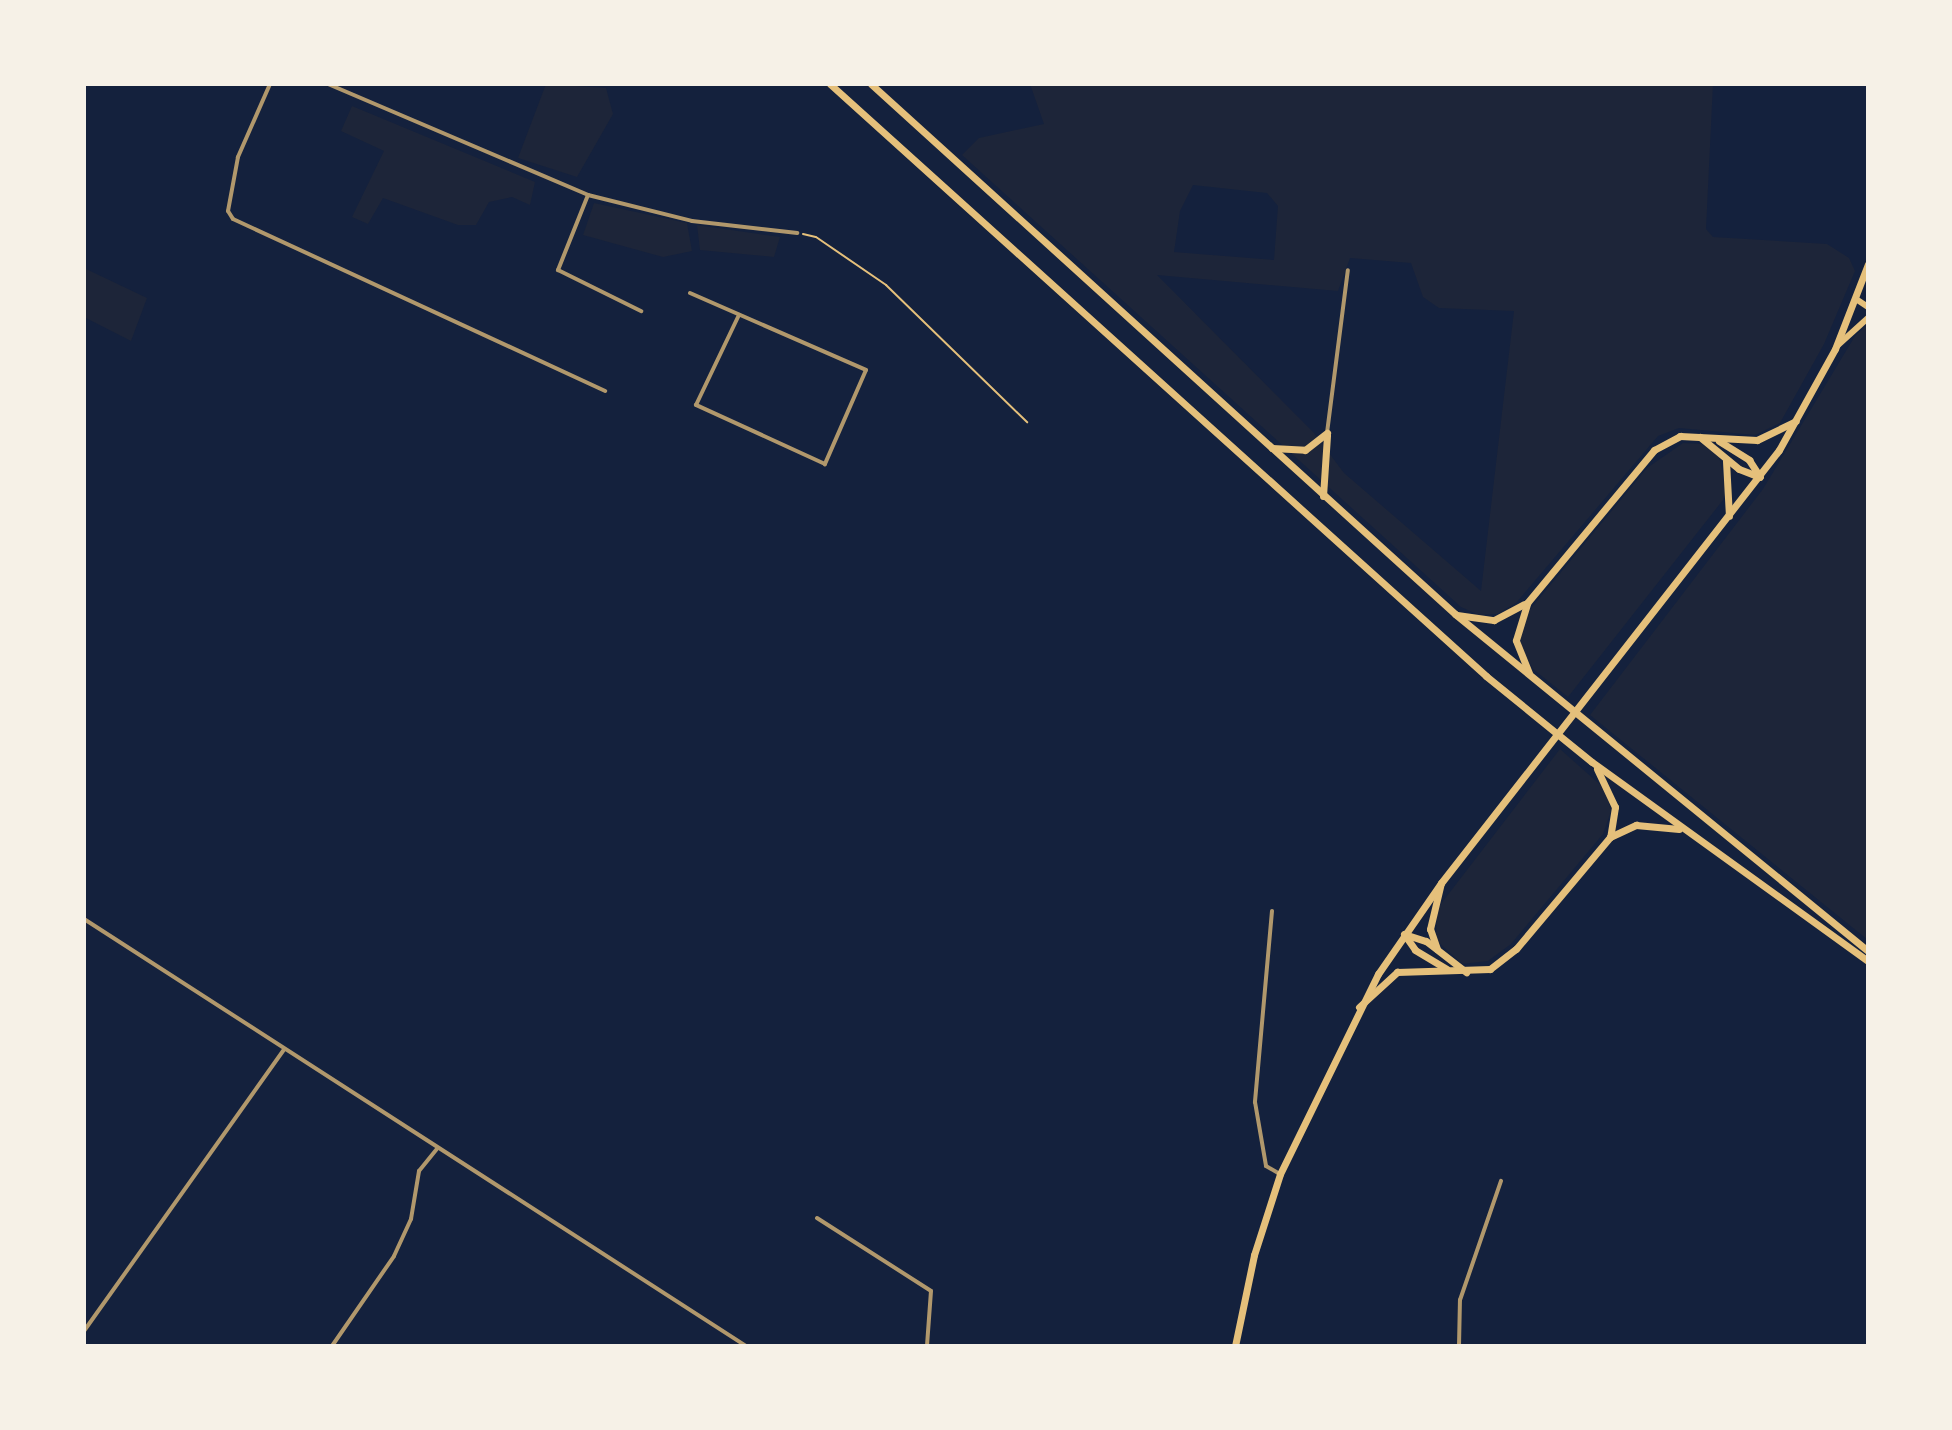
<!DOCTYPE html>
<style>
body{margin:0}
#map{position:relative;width:1952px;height:1430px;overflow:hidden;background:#14213d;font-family:"PT Sans",sans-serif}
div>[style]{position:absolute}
.green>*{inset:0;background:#1d2539}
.path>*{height:2px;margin:-1px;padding:0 1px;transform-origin:1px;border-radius:1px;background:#e5c07b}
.minor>*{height:4px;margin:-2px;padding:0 2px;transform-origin:2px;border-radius:2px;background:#b1986c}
.secondary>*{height:6px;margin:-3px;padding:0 3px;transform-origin:3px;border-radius:3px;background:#e5c07b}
.primary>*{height:7px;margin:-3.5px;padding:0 3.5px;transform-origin:3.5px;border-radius:3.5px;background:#e5c07b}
.trunk>*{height:7px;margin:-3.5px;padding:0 3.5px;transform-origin:3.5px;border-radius:3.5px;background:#e5c07b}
span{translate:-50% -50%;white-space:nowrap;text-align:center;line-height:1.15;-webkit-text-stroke:8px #f6f1e7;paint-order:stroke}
.frame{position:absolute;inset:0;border:86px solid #f6f1e7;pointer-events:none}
</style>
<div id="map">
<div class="green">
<i style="clip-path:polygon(546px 84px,606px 88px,613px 114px,577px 177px,518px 158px)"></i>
<i style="clip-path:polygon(evenodd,1030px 84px,1713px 84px,1706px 229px,1713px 237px,1827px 244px,1849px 258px,1855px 271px,1824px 344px,1780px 423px,1755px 435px,1679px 428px,1658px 436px,1516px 603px,1497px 614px,1479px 615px,1461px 607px,962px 155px,979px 138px,1044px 124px,1030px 84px,1193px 185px,1267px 193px,1278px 206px,1274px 260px,1174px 252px,1180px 211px,1193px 185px,1030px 84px,1350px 258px,1411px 263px,1423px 297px,1439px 308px,1514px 311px,1481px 591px,1344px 473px,1314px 433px,1157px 275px,1338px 291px,1350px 258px)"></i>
<i style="clip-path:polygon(352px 106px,535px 182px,530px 205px,512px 197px,489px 202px,476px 225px,458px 225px,383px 198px,368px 224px,352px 217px,384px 151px,341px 131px)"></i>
<i style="clip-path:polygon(594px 203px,687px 223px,692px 251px,663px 257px,583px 235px)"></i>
<i style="clip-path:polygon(697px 225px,780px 237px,774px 257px,700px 250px)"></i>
<i style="clip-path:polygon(84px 268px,147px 298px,131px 341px,84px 317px)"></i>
<i style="clip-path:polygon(1868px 324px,1868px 940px,1590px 715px,1763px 489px,1855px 336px)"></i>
<i style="clip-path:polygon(1683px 443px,1702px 444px,1719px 456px,1726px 490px,1723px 500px,1568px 697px,1533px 669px,1521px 648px,1520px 632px,1528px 612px,1647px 468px)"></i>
<i style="clip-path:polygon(1560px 749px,1605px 789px,1611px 811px,1603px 834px,1511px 944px,1488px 961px,1462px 964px,1436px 940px,1437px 909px)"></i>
</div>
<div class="path">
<i style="left:803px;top:234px;width:13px;rotate:13deg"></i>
<i style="left:816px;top:237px;width:85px;rotate:34.4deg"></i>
<i style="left:886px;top:285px;width:197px;rotate:44.2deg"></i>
</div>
<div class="minor">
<i style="left:270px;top:84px;width:80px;rotate:113.7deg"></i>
<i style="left:238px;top:157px;width:55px;rotate:100.5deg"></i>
<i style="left:228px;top:211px;width:9px;rotate:58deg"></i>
<i style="left:233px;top:219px;width:410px;rotate:24.8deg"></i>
<i style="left:328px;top:84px;width:283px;rotate:23.1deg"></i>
<i style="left:588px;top:195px;width:107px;rotate:14deg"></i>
<i style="left:692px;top:221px;width:106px;rotate:6.5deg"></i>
<i style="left:588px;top:195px;width:81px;rotate:111.8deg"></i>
<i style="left:558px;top:270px;width:93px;rotate:26.3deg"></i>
<i style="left:690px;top:293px;width:192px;rotate:23.6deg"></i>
<i style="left:866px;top:370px;width:103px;rotate:113.6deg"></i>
<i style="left:825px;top:464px;width:142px;rotate:-155.4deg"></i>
<i style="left:696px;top:405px;width:100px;rotate:-64.5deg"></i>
<i style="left:1327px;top:433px;width:164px;rotate:-82.7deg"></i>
<i style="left:1272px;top:911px;width:192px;rotate:95.1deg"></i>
<i style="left:1255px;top:1102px;width:65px;rotate:80.2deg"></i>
<i style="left:1266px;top:1166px;width:16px;rotate:30deg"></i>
<i style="left:84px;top:919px;width:788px;rotate:32.82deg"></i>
<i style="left:817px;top:1218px;width:135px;rotate:32.6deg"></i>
<i style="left:931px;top:1291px;width:55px;rotate:94.2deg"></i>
<i style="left:84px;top:1331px;width:345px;rotate:-54.6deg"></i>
<i style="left:332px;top:1346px;width:109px;rotate:-55.4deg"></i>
<i style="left:394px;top:1256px;width:41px;rotate:-65.3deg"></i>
<i style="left:411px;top:1219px;width:49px;rotate:-80.5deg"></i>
<i style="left:419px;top:1171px;width:28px;rotate:-51deg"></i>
<i style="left:1459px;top:1346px;width:46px;rotate:-88.8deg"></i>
<i style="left:1460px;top:1300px;width:126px;rotate:-71deg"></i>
</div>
<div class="secondary">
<i style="left:1856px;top:299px;width:14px;rotate:34deg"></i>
<i style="left:1837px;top:346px;width:42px;rotate:-42.1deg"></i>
</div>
<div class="primary">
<i style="left:1235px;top:1346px;width:93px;rotate:-78.2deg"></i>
<i style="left:1254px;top:1255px;width:85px;rotate:-72.2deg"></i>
<i style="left:1280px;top:1174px;width:223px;rotate:-63.9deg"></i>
<i style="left:1378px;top:974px;width:111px;rotate:-55.3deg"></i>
<i style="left:1441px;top:883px;width:549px;rotate:-52.02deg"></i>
<i style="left:1779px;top:450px;width:115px;rotate:-61deg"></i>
<i style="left:1835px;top:349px;width:91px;rotate:-68.8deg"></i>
</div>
<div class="trunk">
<i style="left:830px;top:84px;width:884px;rotate:42.06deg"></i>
<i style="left:1486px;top:676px;width:136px;rotate:39.1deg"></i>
<i style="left:1592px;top:762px;width:340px;rotate:35.8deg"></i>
<i style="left:871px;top:84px;width:789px;rotate:42.22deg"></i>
<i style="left:1455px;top:614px;width:533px;rotate:39.21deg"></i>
<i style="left:1700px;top:437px;width:50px;rotate:39.4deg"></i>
<i style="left:1739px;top:469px;width:22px;rotate:21deg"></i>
<i style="left:1719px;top:441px;width:36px;rotate:32deg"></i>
<i style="left:1749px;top:460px;width:20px;rotate:57deg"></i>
<i style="left:1272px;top:448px;width:33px;rotate:3deg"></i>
<i style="left:1305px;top:450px;width:28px;rotate:-38deg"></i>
<i style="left:1726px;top:461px;width:55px;rotate:86.9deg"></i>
<i style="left:1323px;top:496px;width:61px;rotate:-86.2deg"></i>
<i style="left:1457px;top:615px;width:37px;rotate:8deg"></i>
<i style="left:1494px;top:620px;width:34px;rotate:-28deg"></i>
<i style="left:1529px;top:673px;width:35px;rotate:-112deg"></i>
<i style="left:1516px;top:640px;width:39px;rotate:-73deg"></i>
<i style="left:1527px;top:603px;width:199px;rotate:-50.3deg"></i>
<i style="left:1654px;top:450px;width:30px;rotate:-28deg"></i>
<i style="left:1680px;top:436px;width:77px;rotate:3deg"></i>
<i style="left:1757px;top:440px;width:43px;rotate:-26deg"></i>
<i style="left:1597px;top:769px;width:42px;rotate:64.7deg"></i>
<i style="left:1615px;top:807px;width:30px;rotate:99deg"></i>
<i style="left:1404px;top:934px;width:23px;rotate:18deg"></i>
<i style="left:1426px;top:941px;width:51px;rotate:37.8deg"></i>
<i style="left:1404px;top:934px;width:19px;rotate:55deg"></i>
<i style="left:1415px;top:950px;width:37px;rotate:31deg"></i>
<i style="left:1437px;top:949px;width:21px;rotate:-109deg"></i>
<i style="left:1430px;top:929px;width:47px;rotate:-76.6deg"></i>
<i style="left:1359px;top:1007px;width:52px;rotate:-42.6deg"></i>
<i style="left:1397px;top:972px;width:93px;rotate:-1.8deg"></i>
<i style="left:1490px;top:969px;width:33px;rotate:-38deg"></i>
<i style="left:1516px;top:949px;width:146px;rotate:-50deg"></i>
<i style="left:1610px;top:837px;width:29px;rotate:-25deg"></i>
<i style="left:1636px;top:825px;width:43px;rotate:5.3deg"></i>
</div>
<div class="frame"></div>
</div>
